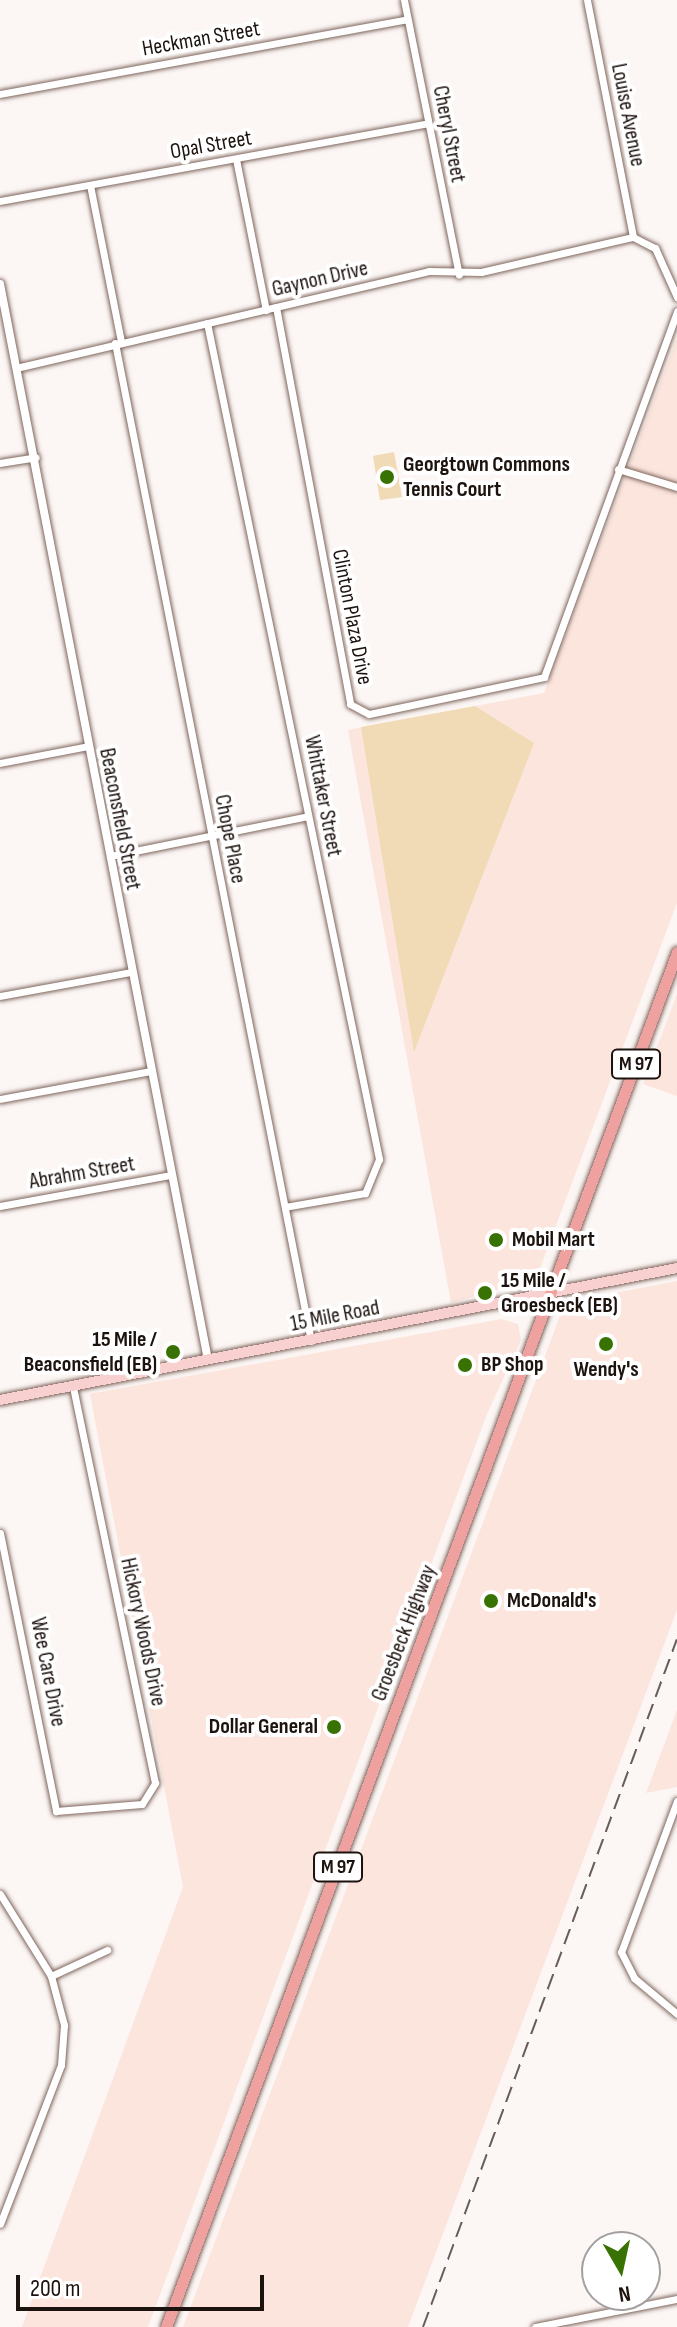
<!DOCTYPE html>
<style>
body{margin:0}
#map{position:relative;width:677px;height:2327px;overflow:hidden;background:#fcf6f4;font-family:"Sofia Sans Condensed",sans-serif}
div>[style]{position:absolute}
.built>*{inset:0;background:#fce5dd}
.green>*{inset:0;background:#f1dab6}
.roads{filter:drop-shadow(0 0 2px #7f665d) drop-shadow(0 0 2px #7f665d)}
.minor>*{height:7px;margin:-3.5px;padding:0 3.5px;transform-origin:3.5px;border-radius:3.5px;background:#fff}
.tertiary>*{height:8px;margin:-4px;padding:0 4px;transform-origin:4px;border-radius:4px;background:#fff}
.secondary>*{height:10px;margin:-5px;padding:0 5px;transform-origin:5px;border-radius:5px;background:#f7d0cf}
.primary>*{height:11px;margin:-5.5px;padding:0 5.5px;transform-origin:5.5px;border-radius:5.5px;background:#efa19f}
.rail>*{height:2px;margin-top:-1px;transform-origin:0;background:repeating-linear-gradient(90deg,#665d5a 0 16px,transparent 0 24px)}
.dots>*{width:22px;height:22px;translate:-50% -50%;box-sizing:border-box;border:4px solid #fff;border-radius:50%}
span{translate:-50% -50%;white-space:nowrap;text-align:center;line-height:1.15;-webkit-text-stroke:8px #fff;paint-order:stroke}
.shield-label span{padding:2px 6px;background:#fff;border:2px solid;border-radius:6px;-webkit-text-stroke-width:0}
.shield-label{font-size:20px;color:#1c120e;font-weight:700}
.street-label{font-size:22px;color:#1c120e}
.poi-label{font-size:22px;color:#1c120e;font-weight:700}
.left{translate:0 -50%;text-align:left}
.right{translate:-100% -50%;text-align:right}
.north{position:absolute;left:581px;top:2231px;width:80px;height:80px;box-sizing:border-box;background:#fff;border:2px solid #a4a09f;border-radius:50%;rotate:171deg;font-size:22px;font-weight:700;line-height:32px;text-align:center;color:#1c120e}
.north::after{content:'';display:block;margin:auto;width:28px;height:36px;background:#387202;clip-path:polygon(50% 0,100% 100%,50% 72%,0 100%)}
.scale{position:absolute;left:16px;top:2275px;width:248px;height:36px;box-sizing:border-box;border:4px solid #1c120e;border-top:0;padding-left:10px;font-size:24px;line-height:28px;white-space:nowrap;color:#1c120e;-webkit-text-stroke:6px #fff;paint-order:stroke}
</style>
<div id="map">
<div class="built">
<i style="clip-path:polygon(677px 338px,677px 903px,536px 1279px,451px 1303px,348px 730px,544px 693px)"></i>
<i style="clip-path:polygon(677px 994px,677px 1096px,643px 1084px)"></i>
<i style="clip-path:polygon(677px 1281px,677px 1610px,408px 2327px,183px 2327px,561px 1313px,579px 1300px)"></i>
<i style="clip-path:polygon(502px 1319px,518px 1324px,521px 1340px,487px 1414px,148px 2327px,22px 2327px,183px 1887px,90px 1394px)"></i>
<i style="clip-path:polygon(677px 1710px,677px 1787px,646px 1793px)"></i>
</div>
<div class="green">
<i style="clip-path:polygon(394px 452px,402px 497px,380px 500px,373px 456px)"></i>
<i style="clip-path:polygon(475px 706px,534px 743px,414px 1052px,361px 727px)"></i>
</div>
<div class="roads">
<div class="minor">
<i style="left:404px;top:0;width:280px;rotate:78.7deg"></i>
<i style="left:587px;top:0;width:241px;rotate:79deg"></i>
<i style="left:0;top:94px;width:414px;rotate:-10.4deg"></i>
<i style="left:236px;top:159px;width:154px;rotate:78.8deg"></i>
<i style="left:90px;top:185px;width:160px;rotate:78.8deg"></i>
<i style="left:0;top:201px;width:435px;rotate:-10.3deg"></i>
<i style="left:276px;top:307px;width:404px;rotate:79.4deg"></i>
<i style="left:350px;top:704px;width:21px;rotate:28deg"></i>
<i style="left:369px;top:714px;width:179px;rotate:-11.9deg"></i>
<i style="left:544px;top:677px;width:389px;rotate:-70deg"></i>
<i style="left:207px;top:323px;width:854px;rotate:78.37deg"></i>
<i style="left:379px;top:1159px;width:37px;rotate:112deg"></i>
<i style="left:365px;top:1193px;width:81px;rotate:170.1deg"></i>
<i style="left:115px;top:343px;width:1017px;rotate:78.89deg"></i>
<i style="left:16px;top:368px;width:424px;rotate:-13.2deg"></i>
<i style="left:429px;top:271px;width:52px;rotate:1.1deg"></i>
<i style="left:481px;top:272px;width:156px;rotate:-13deg"></i>
<i style="left:633px;top:237px;width:25px;rotate:27deg"></i>
<i style="left:655px;top:248px;width:54px;rotate:65.8deg"></i>
<i style="left:0;top:463px;width:36px;rotate:-9deg"></i>
<i style="left:618px;top:469px;width:62px;rotate:17deg"></i>
<i style="left:0;top:763px;width:90px;rotate:-10.9deg"></i>
<i style="left:110px;top:856px;width:202px;rotate:-11.4deg"></i>
<i style="left:0;top:996px;width:133px;rotate:-10.4deg"></i>
<i style="left:0;top:1099px;width:154px;rotate:-10.5deg"></i>
<i style="left:0;top:1206px;width:174px;rotate:-10.3deg"></i>
<i style="left:0;top:1533px;width:284px;rotate:78.6deg"></i>
<i style="left:56px;top:1811px;width:86px;rotate:-4.7deg"></i>
<i style="left:142px;top:1804px;width:25px;rotate:-58deg"></i>
<i style="left:155px;top:1783px;width:405px;rotate:-101.7deg"></i>
<i style="left:677px;top:1801px;width:161px;rotate:110.3deg"></i>
<i style="left:621px;top:1952px;width:29px;rotate:63deg"></i>
<i style="left:634px;top:1978px;width:56px;rotate:39.9deg"></i>
<i style="left:0;top:1894px;width:97px;rotate:58.1deg"></i>
<i style="left:51px;top:1976px;width:51px;rotate:75.1deg"></i>
<i style="left:64px;top:2025px;width:40px;rotate:94.3deg"></i>
<i style="left:61px;top:2065px;width:170px;rotate:111deg"></i>
<i style="left:51px;top:1976px;width:62px;rotate:-24.9deg"></i>
<i style="left:535px;top:2327px;width:145px;rotate:-11.2deg"></i>
</div>
<div class="tertiary">
<i style="left:0;top:284px;width:1096px;rotate:79.06deg"></i>
</div>
<div class="secondary">
<i style="left:0;top:1400px;width:690px;rotate:-11.03deg"></i>
</div>
<div class="primary">
<i style="left:166px;top:2327px;width:1467px;rotate:-69.61deg"></i>
</div>
</div>
<div class="rail">
<i style="left:423px;top:2327px;width:733px;rotate:-69.74deg"></i>
</div>
<div class="dots">
<i style="left:387px;top:477px;background:#387202"></i>
<i style="left:496px;top:1240px;background:#387202"></i>
<i style="left:485px;top:1293px;background:#387202"></i>
<i style="left:606px;top:1344px;background:#387202"></i>
<i style="left:173px;top:1352px;background:#387202"></i>
<i style="left:465px;top:1365px;background:#387202"></i>
<i style="left:491px;top:1601px;background:#387202"></i>
<i style="left:334px;top:1727px;background:#387202"></i>
</div>
<div class="shield-label">
<span style="left:636px;top:1064px">M 97</span>
<span style="left:338px;top:1867px">M 97</span>
</div>
<div class="street-label">
<span style="left:201px;top:39px;rotate:-10deg">Heckman Street</span>
<span style="left:628px;top:115px;rotate:79deg">Louise Avenue</span>
<span style="left:449px;top:134px;rotate:79deg">Cheryl Street</span>
<span style="left:211px;top:145px;rotate:-10deg">Opal Street</span>
<span style="left:320px;top:279px;rotate:-13deg">Gaynon Drive</span>
<span style="left:352px;top:617px;rotate:79deg">Clinton Plaza Drive</span>
<span style="left:323px;top:796px;rotate:79deg">Whittaker Street</span>
<span style="left:120px;top:819px;rotate:79deg">Beaconsfield Street</span>
<span style="left:230px;top:839px;rotate:79deg">Chope Place</span>
<span style="left:82px;top:1173px;rotate:-10deg">Abrahm Street</span>
<span style="left:335px;top:1316px;rotate:-11deg">15 Mile Road</span>
<span style="left:143px;top:1632px;rotate:78deg">Hickory Woods Drive</span>
<span style="left:404px;top:1633px;rotate:-69deg">Groesbeck Highway</span>
<span style="left:48px;top:1672px;rotate:79deg">Wee Care Drive</span>
</div>
<div class="poi-label">
<span class="left" style="left:403px;top:477px">Georgtown Commons<br>Tennis Court</span>
<span class="left" style="left:512px;top:1240px">Mobil Mart</span>
<span class="left" style="left:501px;top:1293px">15 Mile /<br>Groesbeck (EB)</span>
<span class="right" style="left:157px;top:1352px">15 Mile /<br>Beaconsfield (EB)</span>
<span class="left" style="left:481px;top:1365px">BP Shop</span>
<span style="left:606px;top:1370px">Wendy's</span>
<span class="left" style="left:507px;top:1601px">McDonald's</span>
<span class="right" style="left:318px;top:1727px">Dollar General</span>
</div>
<div class="north">N</div>
<div class="scale">200 m</div>
</div>
